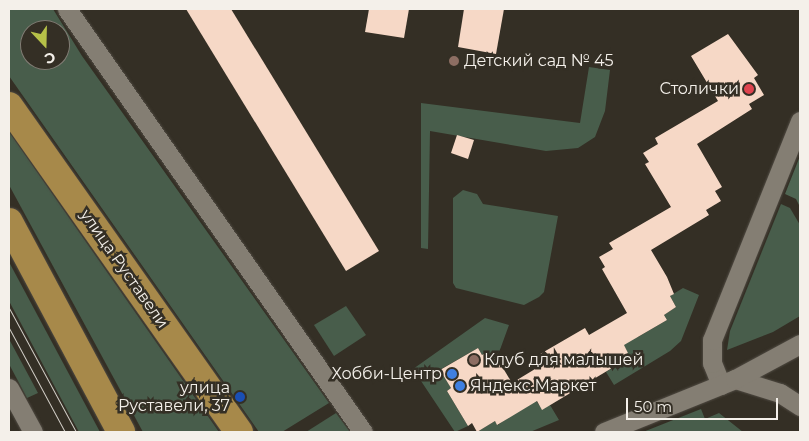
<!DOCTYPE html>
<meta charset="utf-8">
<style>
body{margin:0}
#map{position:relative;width:809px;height:441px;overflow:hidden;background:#342f25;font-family:Montserrat,sans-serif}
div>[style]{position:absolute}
.green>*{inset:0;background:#485d4b}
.forest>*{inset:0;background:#4f6653}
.building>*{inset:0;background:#f6d8c6}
.roads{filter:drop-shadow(0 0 1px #504b43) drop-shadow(0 0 1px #504b43)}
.street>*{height:19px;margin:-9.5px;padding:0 9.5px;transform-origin:9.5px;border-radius:9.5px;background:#847e73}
.primary>*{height:28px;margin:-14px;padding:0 14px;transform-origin:14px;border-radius:14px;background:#a7894a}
.tram>*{height:1px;margin:-0.5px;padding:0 0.5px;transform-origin:0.5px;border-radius:0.5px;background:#d1cdc6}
.dots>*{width:14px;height:14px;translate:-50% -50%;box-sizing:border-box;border:2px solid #342f25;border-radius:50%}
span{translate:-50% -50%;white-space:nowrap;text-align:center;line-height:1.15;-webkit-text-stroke:5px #342f25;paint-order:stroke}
.poi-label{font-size:16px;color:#f4f0ea}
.left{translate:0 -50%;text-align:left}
.right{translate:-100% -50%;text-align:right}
.street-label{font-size:16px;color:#f4f0ea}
.frame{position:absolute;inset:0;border:10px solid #f4f0ea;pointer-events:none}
.north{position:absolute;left:20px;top:20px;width:50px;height:50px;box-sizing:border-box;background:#342f25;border:1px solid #817c74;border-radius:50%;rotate:159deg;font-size:14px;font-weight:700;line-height:20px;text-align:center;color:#f4f0ea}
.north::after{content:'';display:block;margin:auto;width:18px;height:22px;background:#b6c148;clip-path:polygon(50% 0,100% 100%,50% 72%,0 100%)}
.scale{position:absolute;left:626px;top:398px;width:152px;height:22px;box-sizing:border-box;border:2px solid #f4f0ea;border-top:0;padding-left:6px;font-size:15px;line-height:18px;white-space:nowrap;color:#f4f0ea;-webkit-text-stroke:4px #342f25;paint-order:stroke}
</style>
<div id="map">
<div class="green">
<i style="clip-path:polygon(evenodd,9px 9px,53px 9px,82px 56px,329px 403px,282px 432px,259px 432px,9px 76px,9px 9px,30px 30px,60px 30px,60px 60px,30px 60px,30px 30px)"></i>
<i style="clip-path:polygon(589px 67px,610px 70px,605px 111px,595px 137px,578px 148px,546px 151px,430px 131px,428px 249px,421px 248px,421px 103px,580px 123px)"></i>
<i style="clip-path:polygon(9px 132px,219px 432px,143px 432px,9px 185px)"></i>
<i style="clip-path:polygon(463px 190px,477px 194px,483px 204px,558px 216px,544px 292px,539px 297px,524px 305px,456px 288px,453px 283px,453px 198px)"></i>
<i style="clip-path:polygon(781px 204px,790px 208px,800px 225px,800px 316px,773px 332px,727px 350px,730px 331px)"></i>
<i style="clip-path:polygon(9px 262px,100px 432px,79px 432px,9px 301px)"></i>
<i style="clip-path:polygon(683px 288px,699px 295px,681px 341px,670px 351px,614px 385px,606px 372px,622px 362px,620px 358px,628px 353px,621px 340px,638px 337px,667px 320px,664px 315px,676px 307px,670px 296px)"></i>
<i style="clip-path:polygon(346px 306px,366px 335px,334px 356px,314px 325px)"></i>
<i style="clip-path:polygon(485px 318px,509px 325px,497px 358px,492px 361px,487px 353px,482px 355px,478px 348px,441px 369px,451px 388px,447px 391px,468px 426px,455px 432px,413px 369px)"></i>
<i style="clip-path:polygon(9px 339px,38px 393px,27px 398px,9px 364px)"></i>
<i style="clip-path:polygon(534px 398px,542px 409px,550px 405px,559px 420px,530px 432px,477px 432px,495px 421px,498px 425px)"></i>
<i style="clip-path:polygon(701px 409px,705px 419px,719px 413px,743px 432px,643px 432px)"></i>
<i style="clip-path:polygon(336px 413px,350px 432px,306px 432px)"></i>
</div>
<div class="forest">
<i style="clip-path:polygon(800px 156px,800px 207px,796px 199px,785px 194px)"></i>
</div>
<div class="building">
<i style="clip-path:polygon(186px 9px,231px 9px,379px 251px,346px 271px)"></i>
<i style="clip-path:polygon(369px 9px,409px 9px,404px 38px,365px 32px)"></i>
<i style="clip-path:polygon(464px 9px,504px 9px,496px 54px,458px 47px)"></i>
<i style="clip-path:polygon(728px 34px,758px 75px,754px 78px,764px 95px,749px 104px,752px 109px,697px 144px,722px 187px,715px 191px,721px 201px,706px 210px,709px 215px,651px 250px,667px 277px,674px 294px,670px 296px,676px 307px,664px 315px,667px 320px,624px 345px,628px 353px,620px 358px,622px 362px,542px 410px,537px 401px,497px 425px,495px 421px,477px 432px,472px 423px,468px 426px,447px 391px,451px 388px,440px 370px,478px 348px,482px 355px,487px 352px,492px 361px,497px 358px,512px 383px,540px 366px,535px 357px,585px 328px,589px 335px,627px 313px,602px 269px,605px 267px,599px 257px,613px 249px,609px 243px,671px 207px,645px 164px,649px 162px,643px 153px,658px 144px,655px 138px,718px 101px,691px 56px)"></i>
<i style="clip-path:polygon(457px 135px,474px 140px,468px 159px,451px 153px)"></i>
</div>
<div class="roads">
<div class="street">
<i style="left:67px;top:9px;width:516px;rotate:55.02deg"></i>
<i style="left:735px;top:379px;width:47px;rotate:17.3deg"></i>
<i style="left:780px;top:393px;width:24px;rotate:33deg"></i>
<i style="left:721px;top:385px;width:24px;rotate:-112deg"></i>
<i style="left:712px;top:363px;width:23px;rotate:-90deg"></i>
<i style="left:712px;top:340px;width:236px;rotate:-68.1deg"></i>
<i style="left:9px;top:388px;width:50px;rotate:61.4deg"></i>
<i style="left:604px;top:432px;width:141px;rotate:-22deg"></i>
<i style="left:735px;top:379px;width:74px;rotate:-28.3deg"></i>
</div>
<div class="primary">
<i style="left:9px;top:106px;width:399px;rotate:54.8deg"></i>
<i style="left:9px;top:222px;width:238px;rotate:61.9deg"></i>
</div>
</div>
<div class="tram">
<i style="left:9px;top:308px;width:141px;rotate:61.6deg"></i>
<i style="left:9px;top:328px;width:118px;rotate:61.7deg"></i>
</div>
<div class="dots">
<i style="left:454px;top:61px;background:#8d6e63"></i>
<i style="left:749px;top:89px;background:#e0444e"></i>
<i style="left:474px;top:360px;background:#8d6e63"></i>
<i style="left:452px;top:374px;background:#3f7fe0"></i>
<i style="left:460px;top:386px;background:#3f7fe0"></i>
<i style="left:240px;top:397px;background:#1a4fb4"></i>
</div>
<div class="poi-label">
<span class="left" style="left:464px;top:61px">Детский сад № 45</span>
<span class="right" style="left:739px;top:89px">Столички</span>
<span class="left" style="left:484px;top:360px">Клуб для малышей</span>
<span class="right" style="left:442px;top:374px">Хобби-Центр</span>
<span class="left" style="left:470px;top:386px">Яндекс.Маркет</span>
<span class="right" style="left:230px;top:397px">улица<br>Руставели, 37</span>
</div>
<div class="street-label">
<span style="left:124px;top:269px;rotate:55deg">улица Руставели</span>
</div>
<div class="frame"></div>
<div class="north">С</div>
<div class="scale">50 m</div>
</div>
